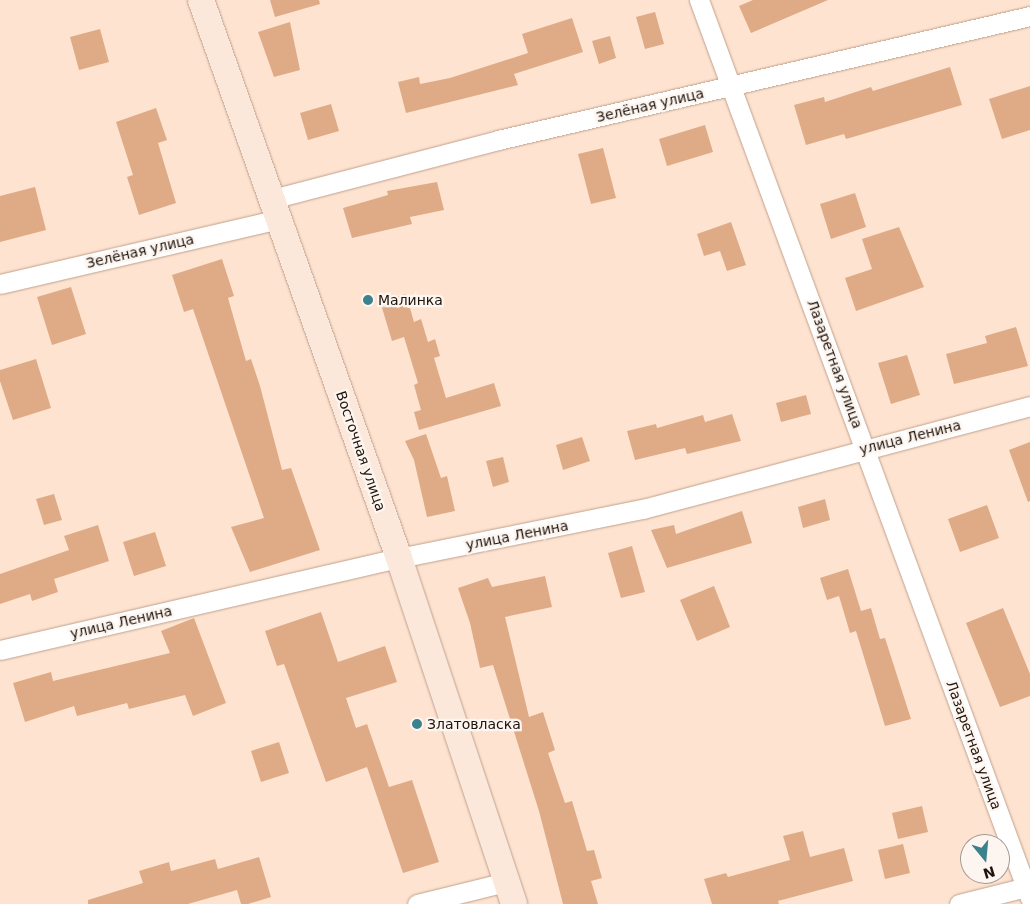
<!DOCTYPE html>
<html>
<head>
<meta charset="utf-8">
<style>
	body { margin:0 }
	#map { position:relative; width:1030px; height:904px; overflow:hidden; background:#fee3d1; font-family:"DejaVu Sans",sans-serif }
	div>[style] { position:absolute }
	.building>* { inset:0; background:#deab86 }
	.roads { filter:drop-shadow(0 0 1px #c0a18a) drop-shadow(0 0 1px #c0a18a) }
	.street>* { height:19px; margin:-9.5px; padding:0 9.5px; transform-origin:9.5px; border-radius:9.5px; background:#fff }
	.secondary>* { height:26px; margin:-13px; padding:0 13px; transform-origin:13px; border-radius:13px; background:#fbe8da }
	.dots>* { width:14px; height:14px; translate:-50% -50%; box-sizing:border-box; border:2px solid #fcf5f0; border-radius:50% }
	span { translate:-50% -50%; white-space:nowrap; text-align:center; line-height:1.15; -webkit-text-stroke:4.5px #fcf5f0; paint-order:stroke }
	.street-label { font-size:14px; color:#1f130b }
	.poi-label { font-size:14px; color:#1f130b }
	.left { translate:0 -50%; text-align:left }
	.north { position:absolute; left:960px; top:834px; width:50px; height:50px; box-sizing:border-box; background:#fcf5f0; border:1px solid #a49b94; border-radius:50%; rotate:163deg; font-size:14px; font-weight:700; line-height:20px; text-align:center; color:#1f130b }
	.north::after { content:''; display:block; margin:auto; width:18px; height:22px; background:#3b828c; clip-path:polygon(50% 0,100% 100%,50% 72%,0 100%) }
</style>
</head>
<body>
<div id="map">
	<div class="building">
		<div style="clip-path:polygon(270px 0,319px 0,320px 4px,275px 17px)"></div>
		<div style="clip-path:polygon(753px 0,828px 0,751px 33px,739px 6px)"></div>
		<div style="clip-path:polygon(655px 12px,664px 44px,645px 49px,636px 17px)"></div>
		<div style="clip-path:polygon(572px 18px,583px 52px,514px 74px,518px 85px,406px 113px,398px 82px,419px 77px,420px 84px,450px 78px,528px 53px,522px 34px)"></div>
		<div style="clip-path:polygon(290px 22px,300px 70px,274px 77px,258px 32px)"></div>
		<div style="clip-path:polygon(100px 29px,109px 62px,79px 70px,70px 37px)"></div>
		<div style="clip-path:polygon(610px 36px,616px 58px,599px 64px,592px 41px)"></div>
		<div style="clip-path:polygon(950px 67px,962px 105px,846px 139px,844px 134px,806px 145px,794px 105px,824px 97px,825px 102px,871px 87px,873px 91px)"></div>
		<div style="clip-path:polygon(1030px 86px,1030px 130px,1002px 139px,989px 99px)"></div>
		<div style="clip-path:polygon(331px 104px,339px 131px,308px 140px,300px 113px)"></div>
		<div style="clip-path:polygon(156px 108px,167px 140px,158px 143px,176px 203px,139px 215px,127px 177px,133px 175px,116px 122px)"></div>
		<div style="clip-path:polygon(705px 125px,713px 152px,667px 166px,659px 139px)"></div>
		<div style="clip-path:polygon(603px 148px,616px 198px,591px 204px,578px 154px)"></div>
		<div style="clip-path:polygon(437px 182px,444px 210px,410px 217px,412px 224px,352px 238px,343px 208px,388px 195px,387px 191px)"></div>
		<div style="clip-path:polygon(35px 187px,46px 230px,0 242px,0 196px)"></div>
		<div style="clip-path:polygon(855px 193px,866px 227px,831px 239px,820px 204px)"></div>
		<div style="clip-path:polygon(731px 222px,746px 265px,727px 271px,720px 251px,704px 256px,697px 234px)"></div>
		<div style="clip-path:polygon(899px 227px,924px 287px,856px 311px,845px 278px,872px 269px,862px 239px)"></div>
		<div style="clip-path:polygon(222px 259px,234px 296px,228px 298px,246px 361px,251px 359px,260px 386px,282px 470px,291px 468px,320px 550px,250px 572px,231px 527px,264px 518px,193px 309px,184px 312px,172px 275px)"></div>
		<div style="clip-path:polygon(71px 287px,86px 334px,52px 345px,37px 297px)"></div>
		<div style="clip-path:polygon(406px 294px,414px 322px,421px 319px,428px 342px,435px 339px,440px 356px,434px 358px,446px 398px,494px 383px,501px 406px,419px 430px,414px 412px,421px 410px,414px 385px,418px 383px,404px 337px,392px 341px,380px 301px)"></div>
		<div style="clip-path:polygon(1016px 327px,1028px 366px,954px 384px,946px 354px,987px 343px,985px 336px)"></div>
		<div style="clip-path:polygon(907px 355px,920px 395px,891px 404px,878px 363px)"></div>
		<div style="clip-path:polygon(36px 359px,51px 408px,13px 420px,0 381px,0 370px)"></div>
		<div style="clip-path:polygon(806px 395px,811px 414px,781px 422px,776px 403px)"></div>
		<div style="clip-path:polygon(732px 414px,741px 441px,687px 454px,685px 448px,635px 460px,627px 431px,656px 424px,657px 428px,703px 415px,705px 422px)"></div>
		<div style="clip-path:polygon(426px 434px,441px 478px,447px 476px,455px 511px,427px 517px,414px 460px,405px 441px)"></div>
		<div style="clip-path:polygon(582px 437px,590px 461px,563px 470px,556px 445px)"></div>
		<div style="clip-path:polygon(1030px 442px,1030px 501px,1028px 502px,1009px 450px)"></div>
		<div style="clip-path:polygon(503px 457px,509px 482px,493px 487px,486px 461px)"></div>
		<div style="clip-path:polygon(54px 494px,62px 520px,44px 525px,36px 499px)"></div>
		<div style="clip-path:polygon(825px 499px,830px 520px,803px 528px,798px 507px)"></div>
		<div style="clip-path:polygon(987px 505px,999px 538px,960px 552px,948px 519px)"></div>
		<div style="clip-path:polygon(742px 511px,752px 543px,667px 568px,651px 530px,674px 525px,676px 534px)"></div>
		<div style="clip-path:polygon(98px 525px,109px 561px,54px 579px,58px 592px,32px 601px,30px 594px,0 604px,0 574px,69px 550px,64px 536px)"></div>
		<div style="clip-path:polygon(155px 532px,166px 566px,134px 576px,123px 542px)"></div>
		<div style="clip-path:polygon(632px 546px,645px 592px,621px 598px,608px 553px)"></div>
		<div style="clip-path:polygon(848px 569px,861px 611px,871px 608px,880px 639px,885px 638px,911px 719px,885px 726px,856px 631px,850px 633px,839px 596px,827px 600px,820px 578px)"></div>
		<div style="clip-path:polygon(545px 576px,552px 607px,505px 617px,529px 717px,543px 712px,555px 750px,548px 753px,565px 803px,572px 801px,587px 851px,594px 850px,602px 878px,591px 881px,598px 904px,563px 904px,539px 811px,493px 665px,480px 668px,470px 623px,458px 588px,488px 578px,492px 587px)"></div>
		<div style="clip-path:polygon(714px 586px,730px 627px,697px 641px,680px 600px)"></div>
		<div style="clip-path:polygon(1003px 608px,1030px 674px,1030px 696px,1000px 707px,966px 623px)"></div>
		<div style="clip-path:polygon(321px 612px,338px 662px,385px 646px,397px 682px,346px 698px,356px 728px,367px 724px,389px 787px,412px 780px,439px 862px,403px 873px,367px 767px,326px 782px,284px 664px,277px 666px,265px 631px)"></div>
		<div style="clip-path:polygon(194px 618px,226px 703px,193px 716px,185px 695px,129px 709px,127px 703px,77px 716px,74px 706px,25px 722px,13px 683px,51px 672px,53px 681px,170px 653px,161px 631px)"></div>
		<div style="clip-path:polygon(279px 742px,289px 773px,261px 782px,251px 751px)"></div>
		<div style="clip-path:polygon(922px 806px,928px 832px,898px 839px,892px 813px)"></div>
		<div style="clip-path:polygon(803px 831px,810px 857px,844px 848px,853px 881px,778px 901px,779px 904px,712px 904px,704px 879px,726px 873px,728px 877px,790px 860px,783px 836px)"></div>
		<div style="clip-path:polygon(903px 844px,910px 873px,885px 879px,878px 850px)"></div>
		<div style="clip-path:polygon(259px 857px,271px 897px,248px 904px,241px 904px,237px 890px,188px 904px,88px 904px,88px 900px,143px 883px,139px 871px,169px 862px,171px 871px,215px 859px,218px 869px)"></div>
	</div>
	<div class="roads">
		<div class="street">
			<div style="left:699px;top:0;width:957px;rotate:69.77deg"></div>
			<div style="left:272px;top:199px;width:234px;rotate:-14.6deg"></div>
			<div style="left:498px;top:140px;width:546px;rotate:-13.12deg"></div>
			<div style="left:0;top:284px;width:287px;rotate:-13.1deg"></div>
			<div style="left:0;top:650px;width:409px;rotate:-13deg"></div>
			<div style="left:399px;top:558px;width:249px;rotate:-11.4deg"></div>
			<div style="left:643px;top:509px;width:400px;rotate:-14.9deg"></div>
			<div style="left:417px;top:904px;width:92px;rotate:-13.9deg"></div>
			<div style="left:959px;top:904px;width:73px;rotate:-14.2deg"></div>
		</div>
		<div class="secondary">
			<div style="left:201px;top:0;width:592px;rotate:70.46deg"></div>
			<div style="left:399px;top:558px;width:365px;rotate:71.6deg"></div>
		</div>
	</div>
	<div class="dots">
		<div style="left:368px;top:300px;background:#3b828c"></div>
		<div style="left:417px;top:724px;background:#3b828c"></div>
	</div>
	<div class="street-label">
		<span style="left:650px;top:105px;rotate:-13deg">Зелёная улица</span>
		<span style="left:140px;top:251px;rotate:-13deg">Зелёная улица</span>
		<span style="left:835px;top:364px;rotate:70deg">Лазаретная улица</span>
		<span style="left:910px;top:437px;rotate:-14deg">улица Ленина</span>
		<span style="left:361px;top:451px;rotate:71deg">Восточная улица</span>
		<span style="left:517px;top:535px;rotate:-11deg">улица Ленина</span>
		<span style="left:121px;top:622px;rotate:-13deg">улица Ленина</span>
		<span style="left:974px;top:745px;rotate:70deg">Лазаретная улица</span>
	</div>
	<div class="poi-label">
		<span class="left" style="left:378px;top:300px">Малинка</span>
		<span class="left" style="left:427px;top:724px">Златовласка</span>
	</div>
	<div class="north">N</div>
</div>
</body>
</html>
